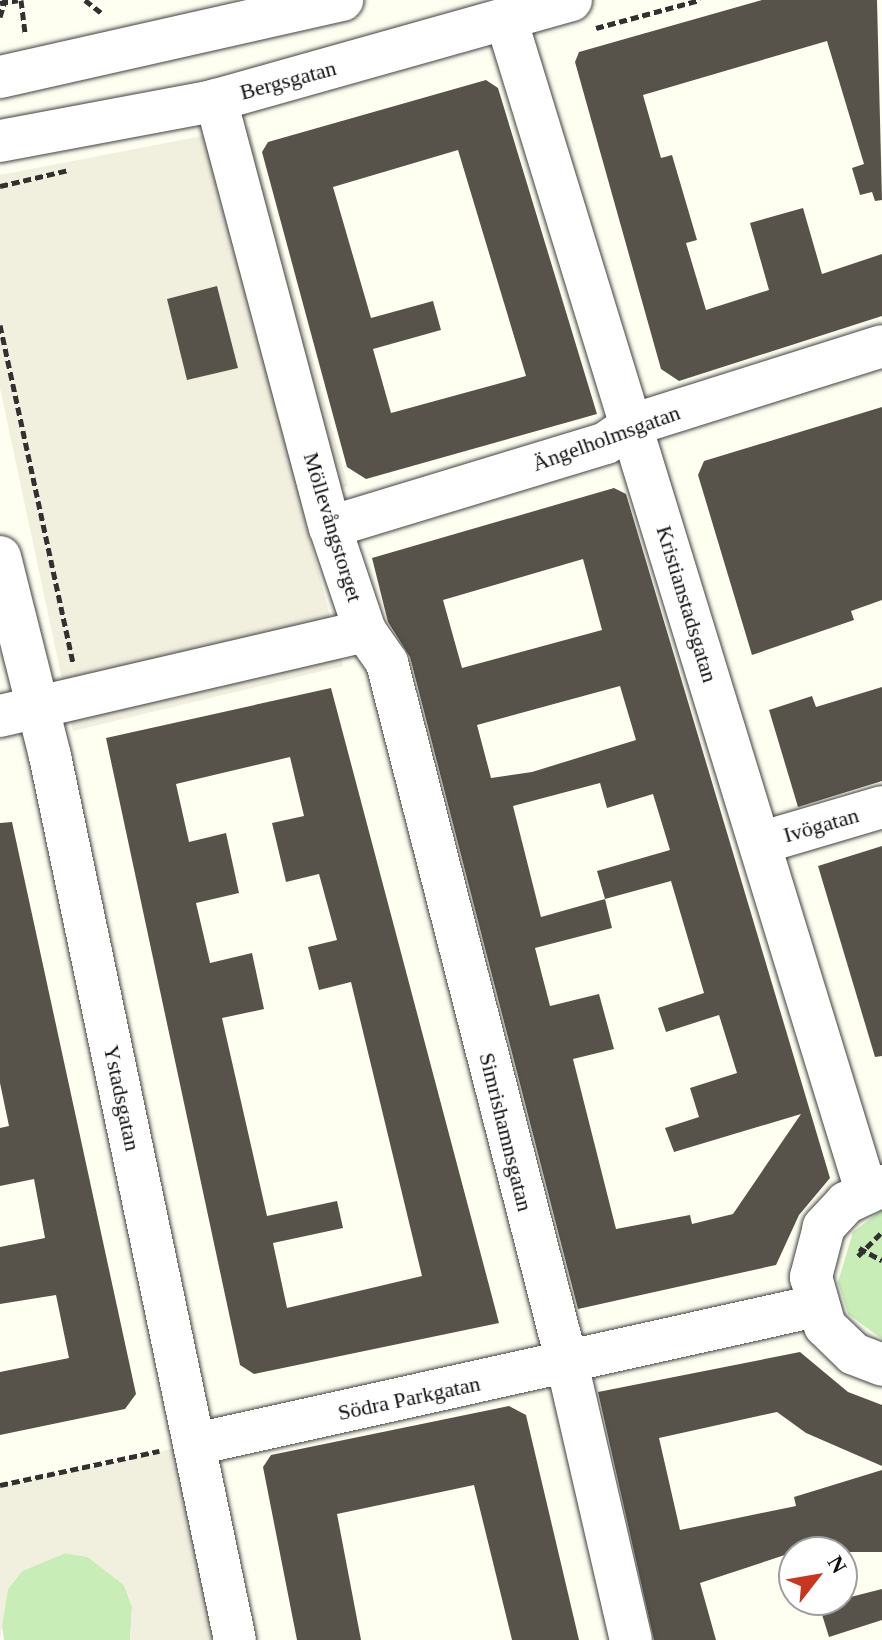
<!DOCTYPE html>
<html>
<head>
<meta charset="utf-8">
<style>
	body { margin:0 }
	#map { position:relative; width:882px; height:1640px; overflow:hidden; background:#fffff1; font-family:"Times New Roman",serif }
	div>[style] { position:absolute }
	.green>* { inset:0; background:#c9edb7 }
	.plaza>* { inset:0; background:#f1efde }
	.building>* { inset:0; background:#58534a }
	.path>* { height:5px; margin-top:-2.5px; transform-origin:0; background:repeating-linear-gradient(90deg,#313131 0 8px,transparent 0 12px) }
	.roads { filter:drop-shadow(0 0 2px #424242) drop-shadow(0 0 2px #424242) }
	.minor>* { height:42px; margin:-21px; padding:0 21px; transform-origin:21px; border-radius:21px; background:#fff }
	span { translate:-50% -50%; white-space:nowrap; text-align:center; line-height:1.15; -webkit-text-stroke:8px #fff; paint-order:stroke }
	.street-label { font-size:22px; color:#0f0f0f }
	.north { position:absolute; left:778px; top:1536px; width:80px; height:80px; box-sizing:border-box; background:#fff; border:2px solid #9f9f9f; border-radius:50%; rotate:59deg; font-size:22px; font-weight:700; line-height:32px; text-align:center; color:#0f0f0f }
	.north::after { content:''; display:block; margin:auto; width:28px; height:36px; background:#c9361d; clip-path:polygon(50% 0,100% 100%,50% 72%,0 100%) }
</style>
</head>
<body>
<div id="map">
	<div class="green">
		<div style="clip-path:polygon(882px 1210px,882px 1339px,848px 1314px,838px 1282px,853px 1232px)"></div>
		<div style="clip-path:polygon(65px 1553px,88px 1557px,124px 1585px,132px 1607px,130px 1640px,4px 1640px,0 1611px,8px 1589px,22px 1571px)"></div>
	</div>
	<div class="plaza">
		<div style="clip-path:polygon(evenodd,249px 127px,348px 486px,300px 501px,343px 666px,73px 731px,0 388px,0 175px,249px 127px,217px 286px,238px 367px,188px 380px,167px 299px,217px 286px)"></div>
		<div style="clip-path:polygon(196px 1444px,235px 1640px,130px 1640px,132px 1607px,124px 1585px,88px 1557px,65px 1553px,22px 1571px,8px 1589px,0 1640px,0 1485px)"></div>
	</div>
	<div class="building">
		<div style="clip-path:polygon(762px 0,877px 0,882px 200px,875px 201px,872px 192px,860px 195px,852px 168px,864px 164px,827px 41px,643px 95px,661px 158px,672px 155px,697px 240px,686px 243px,706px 310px,769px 290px,750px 223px,803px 208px,822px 274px,882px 254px,882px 316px,679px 381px,661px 369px,575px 62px,579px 52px)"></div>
		<div style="clip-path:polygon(evenodd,486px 80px,498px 88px,597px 414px,366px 479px,347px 467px,262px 152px,268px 142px,486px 80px,458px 150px,526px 376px,391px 413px,373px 349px,441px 330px,433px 301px,371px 318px,333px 187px,458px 150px)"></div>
		<div style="clip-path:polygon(217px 286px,238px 368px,187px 380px,167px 299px)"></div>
		<div style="clip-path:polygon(882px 407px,882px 600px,851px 611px,854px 620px,752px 655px,698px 475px,704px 461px)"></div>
		<div style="clip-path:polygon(evenodd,614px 488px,626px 494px,830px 1178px,799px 1215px,776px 1265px,578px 1309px,410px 657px,388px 622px,372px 558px,614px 488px,583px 559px,602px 630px,462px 668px,443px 600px,583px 559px,614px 488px,620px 686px,636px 740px,532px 772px,491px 778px,477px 725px,620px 686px,614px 488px,600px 783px,607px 808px,653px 794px,670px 850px,597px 871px,605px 899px,541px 917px,513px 806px,600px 783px,614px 488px,671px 881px,704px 993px,658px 1008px,666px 1032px,719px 1015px,737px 1073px,690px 1088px,699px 1117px,665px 1128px,674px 1152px,801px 1114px,733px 1214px,692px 1224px,690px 1215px,616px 1229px,573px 1059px,614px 1049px,599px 994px,550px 1006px,535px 948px,612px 928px,605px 899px,671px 881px)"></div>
		<div style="clip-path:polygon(882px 687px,882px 781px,798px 807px,769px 710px,812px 696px,816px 707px)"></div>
		<div style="clip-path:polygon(evenodd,331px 688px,499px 1323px,254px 1374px,240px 1365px,106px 738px,331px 688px,290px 757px,304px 816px,272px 823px,286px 882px,319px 874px,337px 940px,308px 947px,319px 990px,351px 982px,422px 1276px,287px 1308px,273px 1243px,343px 1228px,337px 1201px,267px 1216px,222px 1018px,264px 1009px,252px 953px,210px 963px,196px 903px,239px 893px,226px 833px,189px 842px,176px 784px,290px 757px)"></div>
		<div style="clip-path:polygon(12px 822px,136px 1394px,125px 1409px,0 1435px,0 1372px,69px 1358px,56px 1295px,0 1304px,0 1247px,45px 1238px,34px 1179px,0 1186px,0 1128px,9px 1126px,0 1083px,0 823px)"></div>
		<div style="clip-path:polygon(882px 846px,882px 1056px,875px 1057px,818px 866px)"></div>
		<div style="clip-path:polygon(800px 1352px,848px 1392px,882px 1405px,882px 1466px,806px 1433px,777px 1412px,659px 1438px,680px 1530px,796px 1506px,794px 1497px,882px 1470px,882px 1552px,794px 1552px,700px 1583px,716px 1640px,654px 1640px,598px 1392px)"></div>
		<div style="clip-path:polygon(509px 1406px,526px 1415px,579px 1640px,512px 1640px,474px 1485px,337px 1514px,361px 1640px,297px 1640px,263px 1467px,271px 1455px)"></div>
		<div style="clip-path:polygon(882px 1589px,882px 1620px,829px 1637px,819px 1605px)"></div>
	</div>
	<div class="path">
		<div style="left:21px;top:0;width:33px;rotate:83deg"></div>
		<div style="left:85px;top:0;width:23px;rotate:38deg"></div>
		<div style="left:0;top:3px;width:18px;rotate:-9deg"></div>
		<div style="left:0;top:17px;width:18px;rotate:-74deg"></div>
		<div style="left:596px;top:28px;width:108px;rotate:-15.1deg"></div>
		<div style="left:0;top:186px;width:71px;rotate:-13.1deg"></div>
		<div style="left:0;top:325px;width:347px;rotate:77.8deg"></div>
		<div style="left:859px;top:1248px;width:26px;rotate:28deg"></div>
		<div style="left:858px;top:1256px;width:34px;rotate:-45deg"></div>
		<div style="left:0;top:1485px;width:163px;rotate:-12.1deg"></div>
	</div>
	<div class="roads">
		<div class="minor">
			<div style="left:506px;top:19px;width:1226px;rotate:72.92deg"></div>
			<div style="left:0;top:77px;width:351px;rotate:-12.7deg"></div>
			<div style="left:216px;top:100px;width:442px;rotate:75.1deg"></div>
			<div style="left:330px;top:527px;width:110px;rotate:71.4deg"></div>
			<div style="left:365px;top:631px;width:39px;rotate:55deg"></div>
			<div style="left:387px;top:663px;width:723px;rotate:75.58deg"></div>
			<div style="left:567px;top:1363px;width:284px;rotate:77deg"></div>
			<div style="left:0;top:141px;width:213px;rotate:-10.6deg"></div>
			<div style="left:209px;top:102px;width:376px;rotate:-15.7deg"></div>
			<div style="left:330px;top:527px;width:288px;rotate:-16.9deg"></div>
			<div style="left:606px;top:443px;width:32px;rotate:-35deg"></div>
			<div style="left:632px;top:425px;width:262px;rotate:-17.5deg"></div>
			<div style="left:0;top:557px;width:205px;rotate:75.9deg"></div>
			<div style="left:50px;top:756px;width:903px;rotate:78.18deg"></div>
			<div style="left:0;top:716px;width:375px;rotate:-13.1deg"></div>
			<div style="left:760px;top:843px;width:127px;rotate:-16.4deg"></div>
			<div style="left:882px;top:1186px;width:40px;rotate:155deg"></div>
			<div style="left:846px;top:1203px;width:33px;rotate:133deg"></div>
			<div style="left:824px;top:1227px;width:52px;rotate:104.6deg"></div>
			<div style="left:811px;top:1277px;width:51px;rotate:74.1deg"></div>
			<div style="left:825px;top:1326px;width:40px;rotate:44deg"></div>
			<div style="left:854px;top:1354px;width:30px;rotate:21deg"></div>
			<div style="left:196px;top:1444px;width:635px;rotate:-12.55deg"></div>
		</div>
	</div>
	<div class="street-label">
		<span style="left:288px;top:80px;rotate:-15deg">Bergsgatan</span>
		<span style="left:606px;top:438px;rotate:-20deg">Ängelholmsgatan</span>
		<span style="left:333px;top:527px;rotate:73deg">Möllevångstorget</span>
		<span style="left:687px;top:604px;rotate:73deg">Kristianstadsgatan</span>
		<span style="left:821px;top:825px;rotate:-16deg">Ivögatan</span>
		<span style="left:122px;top:1098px;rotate:78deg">Ystadsgatan</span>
		<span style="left:506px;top:1132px;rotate:76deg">Simrishamnsgatan</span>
		<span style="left:409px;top:1398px;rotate:-12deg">Södra Parkgatan</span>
	</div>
	<div class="north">N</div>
</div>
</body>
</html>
